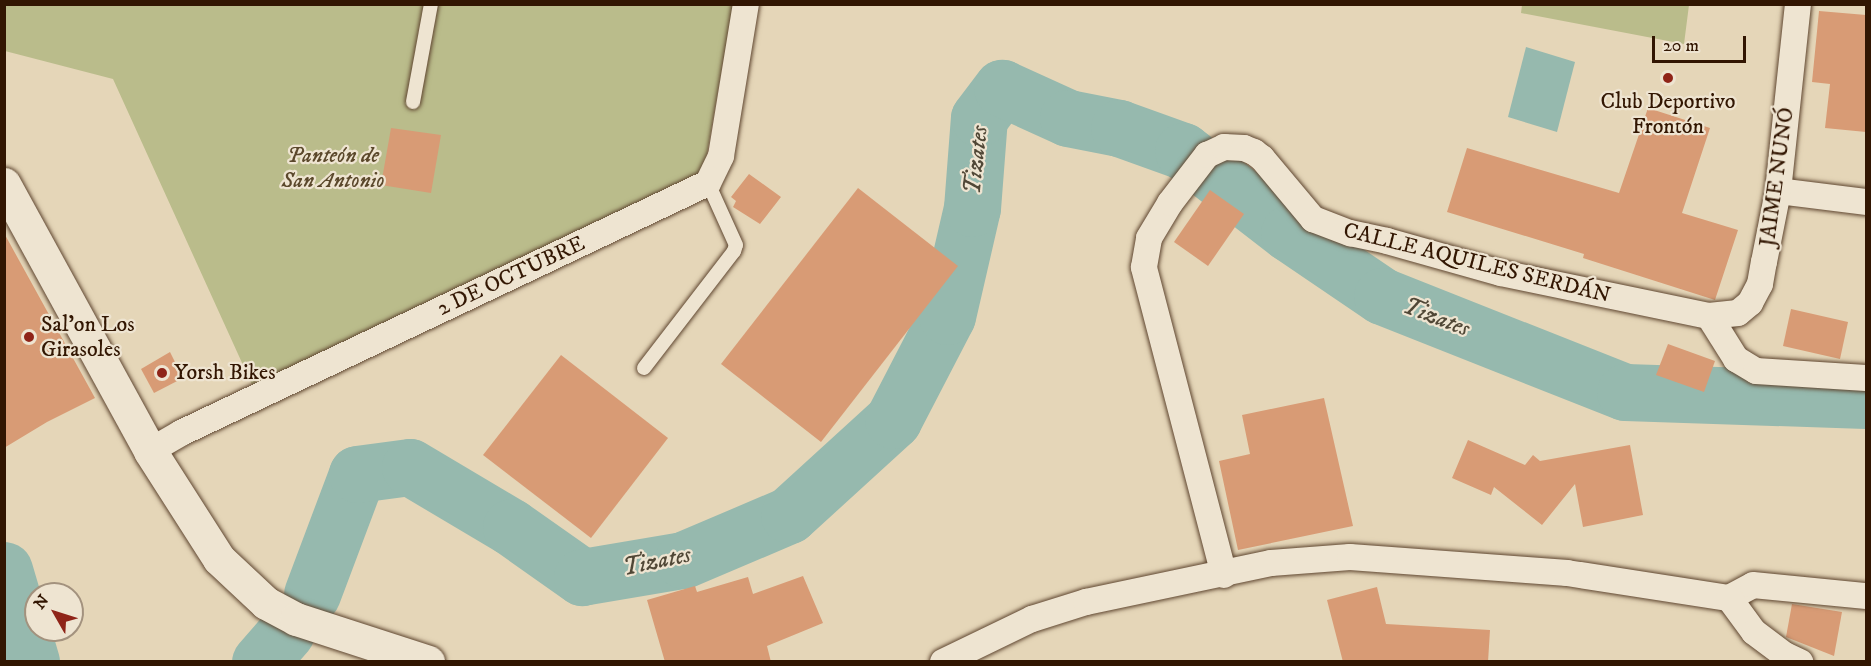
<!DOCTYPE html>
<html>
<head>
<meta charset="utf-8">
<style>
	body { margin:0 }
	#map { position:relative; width:1871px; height:666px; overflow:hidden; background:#e5d6b8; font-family:"IM FELL DW Pica",serif }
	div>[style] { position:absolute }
	.green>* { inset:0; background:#babc8b }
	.water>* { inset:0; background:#96b9ae }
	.river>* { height:57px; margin:-28.5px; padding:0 28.5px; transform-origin:28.5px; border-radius:28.5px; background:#96b9ae }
	.building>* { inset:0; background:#d89b75 }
	.roads { filter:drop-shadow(0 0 2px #5f4630) drop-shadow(0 0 2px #5f4630) }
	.service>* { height:14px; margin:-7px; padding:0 7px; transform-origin:7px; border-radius:7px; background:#eee4d1 }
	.minor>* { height:26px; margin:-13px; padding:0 13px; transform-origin:13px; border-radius:13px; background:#eee4d1 }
	.secondary>* { height:33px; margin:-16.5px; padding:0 16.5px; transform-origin:16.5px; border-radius:16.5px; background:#eee4d1 }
	.dots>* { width:16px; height:16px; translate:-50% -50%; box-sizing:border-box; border:3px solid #eee4d1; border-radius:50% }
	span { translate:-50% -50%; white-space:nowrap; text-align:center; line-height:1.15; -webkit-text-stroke:4.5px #eee4d1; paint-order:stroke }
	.poi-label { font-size:22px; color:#321602 }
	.left { translate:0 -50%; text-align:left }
	.park-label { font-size:22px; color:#5b482b; font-style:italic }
	.street-label { font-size:22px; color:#321602 }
	.water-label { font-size:24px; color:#504736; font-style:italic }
	.frame { position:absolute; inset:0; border:6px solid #321602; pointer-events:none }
	.north { position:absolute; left:24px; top:582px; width:60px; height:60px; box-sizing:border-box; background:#eee4d1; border:2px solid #a3927e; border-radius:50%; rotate:309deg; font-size:16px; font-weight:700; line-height:24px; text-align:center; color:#321602 }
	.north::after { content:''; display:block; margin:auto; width:21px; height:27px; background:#8f2418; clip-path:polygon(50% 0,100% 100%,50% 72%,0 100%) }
	.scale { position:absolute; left:1652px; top:36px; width:94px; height:27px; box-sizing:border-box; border:3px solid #321602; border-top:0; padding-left:8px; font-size:18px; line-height:21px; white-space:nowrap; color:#321602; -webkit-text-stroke:4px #eee4d1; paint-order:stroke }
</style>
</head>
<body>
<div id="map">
	<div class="green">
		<div style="clip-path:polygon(4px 5px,733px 5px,704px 171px,253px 387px,113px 79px,5px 51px)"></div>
		<div style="clip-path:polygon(1522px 5px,1522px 4px,1689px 5px,1684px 44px,1521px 13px)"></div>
	</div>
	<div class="water">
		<div style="clip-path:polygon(1526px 47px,1575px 62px,1557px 132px,1508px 117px)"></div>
	</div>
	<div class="river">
		<div style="left:4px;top:570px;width:96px;rotate:73.6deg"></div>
		<div style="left:312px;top:594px;width:128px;rotate:-69.4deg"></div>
		<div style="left:357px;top:474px;width:53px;rotate:-7.5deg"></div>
		<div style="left:410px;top:467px;width:117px;rotate:30.7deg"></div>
		<div style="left:511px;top:527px;width:87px;rotate:35.2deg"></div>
		<div style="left:582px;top:577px;width:102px;rotate:-9.6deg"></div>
		<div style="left:683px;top:560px;width:115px;rotate:-23deg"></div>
		<div style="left:789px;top:515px;width:141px;rotate:-42.4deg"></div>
		<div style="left:893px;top:420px;width:117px;rotate:-62.6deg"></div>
		<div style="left:947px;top:316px;width:111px;rotate:-77deg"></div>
		<div style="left:972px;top:208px;width:90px;rotate:-85.6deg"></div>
		<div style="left:979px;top:118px;width:38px;rotate:-53deg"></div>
		<div style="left:1002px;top:88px;width:72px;rotate:24.4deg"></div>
		<div style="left:1068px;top:118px;width:52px;rotate:11.1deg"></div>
		<div style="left:1119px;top:128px;width:68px;rotate:19.8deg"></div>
		<div style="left:1183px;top:151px;width:134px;rotate:37.7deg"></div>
		<div style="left:1289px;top:233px;width:112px;rotate:34.1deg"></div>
		<div style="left:1382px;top:296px;width:261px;rotate:21.6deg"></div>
		<div style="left:1625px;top:392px;width:241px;rotate:1.9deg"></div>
		<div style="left:260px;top:662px;width:40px;rotate:-49deg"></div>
	</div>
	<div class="building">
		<div style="clip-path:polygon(1819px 11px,1866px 15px,1866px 132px,1825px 128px,1830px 84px,1812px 82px)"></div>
		<div style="clip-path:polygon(1648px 108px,1710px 128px,1682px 213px,1738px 230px,1715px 300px,1583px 258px,1584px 254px,1447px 212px,1467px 148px,1619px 193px)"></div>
		<div style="clip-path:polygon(391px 128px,441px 135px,431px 193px,381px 185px)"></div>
		<div style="clip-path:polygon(749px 174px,781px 197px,760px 224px,733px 207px,736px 201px,731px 197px)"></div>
		<div style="clip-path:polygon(858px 188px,958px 266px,821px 442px,721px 364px)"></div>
		<div style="clip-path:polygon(1210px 190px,1244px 214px,1208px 266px,1174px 242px)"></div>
		<div style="clip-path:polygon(4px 233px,95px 398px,47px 422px,4px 448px)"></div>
		<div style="clip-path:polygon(1791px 309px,1848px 322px,1840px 359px,1783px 346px)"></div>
		<div style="clip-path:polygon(1668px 344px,1715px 361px,1704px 392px,1656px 375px)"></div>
		<div style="clip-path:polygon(170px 352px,183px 378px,154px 393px,141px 369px)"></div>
		<div style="clip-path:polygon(561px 355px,668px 438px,591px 538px,483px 455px)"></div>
		<div style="clip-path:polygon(1324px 398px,1353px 526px,1238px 550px,1219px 461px,1250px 454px,1242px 415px)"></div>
		<div style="clip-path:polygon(1468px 440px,1525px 465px,1533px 455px,1540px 461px,1630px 445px,1643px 515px,1583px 527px,1575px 484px,1542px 525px,1494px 487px,1491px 495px,1452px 478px)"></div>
		<div style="clip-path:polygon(803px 576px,823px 623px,767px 646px,771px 662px,665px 662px,647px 600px,695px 586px,697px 592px,748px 577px,753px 594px)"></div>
		<div style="clip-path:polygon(1377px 587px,1386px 624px,1490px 630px,1488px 662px,1343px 662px,1327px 600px)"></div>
		<div style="clip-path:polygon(1792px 604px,1842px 612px,1834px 656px,1786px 637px)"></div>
	</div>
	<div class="roads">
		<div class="service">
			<div style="left:413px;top:102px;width:100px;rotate:-79.6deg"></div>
			<div style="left:644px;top:368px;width:148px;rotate:-52.4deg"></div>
			<div style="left:734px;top:251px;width:6px;rotate:-72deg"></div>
			<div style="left:736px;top:245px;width:68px;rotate:-114.3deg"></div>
		</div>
		<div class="minor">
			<div style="left:1778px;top:191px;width:89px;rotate:7.1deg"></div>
			<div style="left:1709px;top:316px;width:51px;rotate:57.9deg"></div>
			<div style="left:1736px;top:359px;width:23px;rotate:31deg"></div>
			<div style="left:1756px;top:371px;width:110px;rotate:3.6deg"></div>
			<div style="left:150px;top:451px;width:36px;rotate:-30deg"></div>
			<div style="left:181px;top:433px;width:583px;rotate:-25.38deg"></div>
			<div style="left:708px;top:183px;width:30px;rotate:-64deg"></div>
			<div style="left:721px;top:156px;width:154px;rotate:-80.7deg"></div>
			<div style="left:1224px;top:575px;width:318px;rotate:-104.6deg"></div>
			<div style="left:1144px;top:267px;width:29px;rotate:-80deg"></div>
			<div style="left:1149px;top:238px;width:41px;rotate:-59deg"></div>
			<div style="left:1170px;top:203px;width:61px;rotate:-52.4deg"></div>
			<div style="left:1207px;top:155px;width:19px;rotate:-25deg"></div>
			<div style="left:1224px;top:147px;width:20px;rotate:3deg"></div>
			<div style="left:1244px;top:148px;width:11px;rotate:22deg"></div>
			<div style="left:1254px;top:152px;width:10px;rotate:37deg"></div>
			<div style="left:1262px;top:158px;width:80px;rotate:50.1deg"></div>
			<div style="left:1313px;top:219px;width:40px;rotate:21deg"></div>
			<div style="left:1350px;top:233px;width:38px;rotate:12deg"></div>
			<div style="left:1387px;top:241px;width:118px;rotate:15.7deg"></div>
			<div style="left:1501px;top:273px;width:212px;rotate:11.7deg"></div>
			<div style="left:1709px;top:316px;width:29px;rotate:-6deg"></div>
			<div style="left:1738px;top:313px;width:16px;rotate:-40deg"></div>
			<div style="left:1750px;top:303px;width:21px;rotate:-62deg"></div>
			<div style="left:1760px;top:284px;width:22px;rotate:-80deg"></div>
			<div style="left:1764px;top:262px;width:72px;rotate:-78.8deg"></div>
			<div style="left:1778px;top:191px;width:188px;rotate:-83.9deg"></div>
			<div style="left:1729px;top:598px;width:27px;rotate:-28deg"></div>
			<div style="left:1753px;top:585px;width:114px;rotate:5.6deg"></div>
			<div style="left:943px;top:662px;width:99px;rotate:-25.8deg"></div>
			<div style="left:1032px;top:619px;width:57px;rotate:-17.5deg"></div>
			<div style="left:1086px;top:602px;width:189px;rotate:-11.9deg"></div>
			<div style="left:1271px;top:563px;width:79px;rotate:-4.3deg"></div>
			<div style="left:1350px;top:557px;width:218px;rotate:4.2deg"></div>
			<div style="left:1567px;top:573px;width:164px;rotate:8.8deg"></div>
			<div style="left:1729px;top:598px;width:42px;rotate:53.7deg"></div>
			<div style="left:1754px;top:632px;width:39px;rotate:37deg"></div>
			<div style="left:1785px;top:655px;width:17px;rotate:25deg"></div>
		</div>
		<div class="secondary">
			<div style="left:4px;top:184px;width:304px;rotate:61.3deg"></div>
			<div style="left:150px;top:451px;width:128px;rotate:57.4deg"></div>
			<div style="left:219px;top:559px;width:64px;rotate:43.1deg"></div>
			<div style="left:266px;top:603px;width:34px;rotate:28deg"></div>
			<div style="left:296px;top:619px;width:139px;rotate:18deg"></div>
		</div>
	</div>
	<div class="dots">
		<div style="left:1668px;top:78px;background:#8f2418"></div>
		<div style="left:29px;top:337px;background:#8f2418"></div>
		<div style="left:162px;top:373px;background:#8f2418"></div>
	</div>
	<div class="poi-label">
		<span style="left:1668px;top:114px">Club Deportivo<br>Frontón</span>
		<span class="left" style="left:41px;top:337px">Sal'on Los<br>Girasoles</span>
		<span class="left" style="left:174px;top:373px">Yorsh Bikes</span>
	</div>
	<div class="park-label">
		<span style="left:333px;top:168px">Panteón de<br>San Antonio</span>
	</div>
	<div class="street-label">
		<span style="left:1777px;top:177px;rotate:-82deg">JAIME NUNÓ</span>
		<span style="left:1477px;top:263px;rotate:14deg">CALLE AQUILES SERDÁN</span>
		<span style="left:511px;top:276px;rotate:-25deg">2 DE OCTUBRE</span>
	</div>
	<div class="water-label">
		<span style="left:977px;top:160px;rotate:-84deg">Tizates</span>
		<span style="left:1436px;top:318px;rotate:21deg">Tizates</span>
		<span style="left:657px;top:562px;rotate:-12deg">Tizates</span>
	</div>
	<div class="frame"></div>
	<div class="north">N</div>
	<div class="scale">20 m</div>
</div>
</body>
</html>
